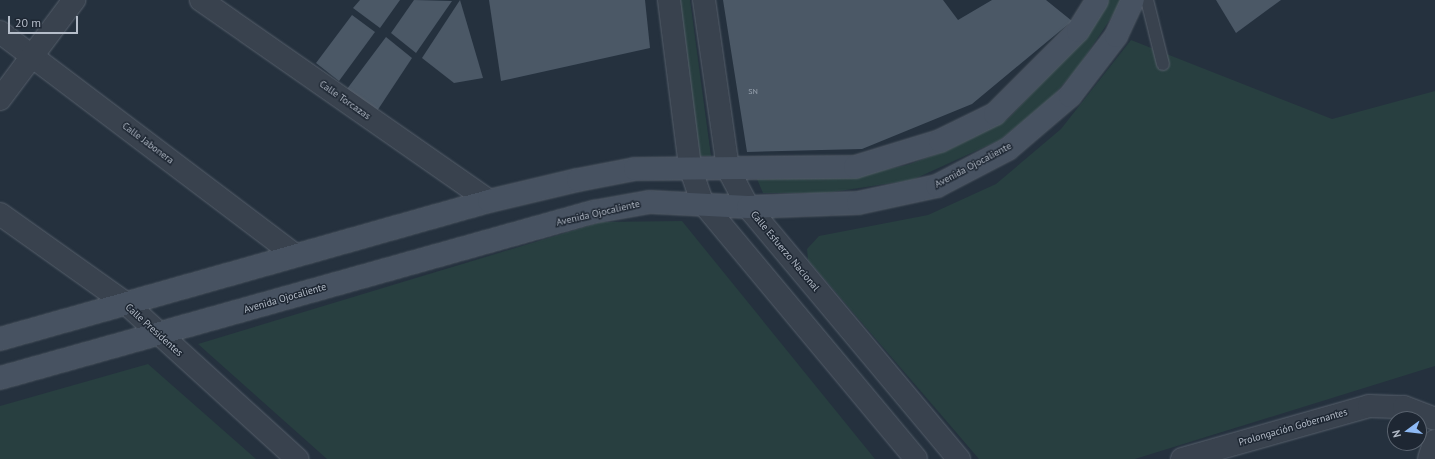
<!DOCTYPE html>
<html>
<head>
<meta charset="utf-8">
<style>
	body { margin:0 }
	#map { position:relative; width:1435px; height:459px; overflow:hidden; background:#25313e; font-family:"PT Sans",sans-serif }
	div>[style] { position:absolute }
	.green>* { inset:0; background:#283f40 }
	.building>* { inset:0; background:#4b5866 }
	.roads { filter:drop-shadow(0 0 1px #57606c) drop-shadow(0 0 1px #57606c) }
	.service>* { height:12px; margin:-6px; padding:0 6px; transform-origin:6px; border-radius:6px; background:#39424e }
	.minor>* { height:22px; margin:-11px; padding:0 11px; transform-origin:11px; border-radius:11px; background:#39424e }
	.tertiary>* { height:22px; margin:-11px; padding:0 11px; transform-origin:11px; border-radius:11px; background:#39424e }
	.secondary>* { height:22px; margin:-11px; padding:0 11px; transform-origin:11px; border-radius:11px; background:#475261 }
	span { translate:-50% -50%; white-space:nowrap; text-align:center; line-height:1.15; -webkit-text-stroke:3px #1e2733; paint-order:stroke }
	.number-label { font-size:8px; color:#9aa4b0 }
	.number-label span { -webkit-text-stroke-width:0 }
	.street-label { font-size:10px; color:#b5bdc9 }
	.north { position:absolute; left:1387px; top:411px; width:40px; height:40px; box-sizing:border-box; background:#1e2733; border:1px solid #5a636f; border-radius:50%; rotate:255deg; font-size:11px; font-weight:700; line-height:16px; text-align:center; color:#b5bdc9 }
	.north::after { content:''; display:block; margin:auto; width:14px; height:18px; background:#8ebaf5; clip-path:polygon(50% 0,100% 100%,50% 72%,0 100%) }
	.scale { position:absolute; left:8px; top:16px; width:70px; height:18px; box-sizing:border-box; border:2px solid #b5bdc9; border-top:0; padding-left:5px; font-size:12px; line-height:14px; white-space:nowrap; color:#b5bdc9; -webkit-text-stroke:3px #1e2733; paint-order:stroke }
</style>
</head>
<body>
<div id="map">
	<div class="green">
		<div style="clip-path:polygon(678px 0,690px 0,711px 156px,697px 156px)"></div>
		<div style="clip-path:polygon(1104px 0,1123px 0,1079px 66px,1053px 96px,1000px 140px,912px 180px,826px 193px,763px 193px,757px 179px,850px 177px,907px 165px,948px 150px,1008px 119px,1067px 56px)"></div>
		<div style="clip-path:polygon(1131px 40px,1332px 119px,1435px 91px,1435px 366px,1135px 459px,979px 459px,808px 260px,807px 249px,819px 236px,928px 215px,996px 184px,1061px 129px)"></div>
		<div style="clip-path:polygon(682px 221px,875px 459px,327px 459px,198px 344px,601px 222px)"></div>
		<div style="clip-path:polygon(148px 364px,256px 459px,0 459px,0 406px)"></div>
	</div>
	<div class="building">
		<div style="clip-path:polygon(360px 0,400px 0,380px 28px,353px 8px)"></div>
		<div style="clip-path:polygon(414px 0,452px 1px,416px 53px,391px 33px)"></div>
		<div style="clip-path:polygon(460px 0,483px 78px,454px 83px,422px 58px)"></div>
		<div style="clip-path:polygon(489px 0,645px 0,650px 48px,501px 81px)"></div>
		<div style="clip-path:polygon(723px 0,943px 0,958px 20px,992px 0,1046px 0,1072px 21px,972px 104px,862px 149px,747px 152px)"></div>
		<div style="clip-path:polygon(1216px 0,1281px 0,1236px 33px)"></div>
		<div style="clip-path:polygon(352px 15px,375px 32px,339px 81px,316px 63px)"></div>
		<div style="clip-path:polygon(386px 37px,412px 58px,377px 111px,347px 89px)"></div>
	</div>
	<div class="roads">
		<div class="service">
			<div style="left:1147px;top:0;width:66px;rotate:76deg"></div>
		</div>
		<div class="minor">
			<div style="left:201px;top:0;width:351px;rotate:34.9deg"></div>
			<div style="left:0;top:32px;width:370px;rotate:37.1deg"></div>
			<div style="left:0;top:99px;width:124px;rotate:-53.2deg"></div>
			<div style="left:702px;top:202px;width:334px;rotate:50.2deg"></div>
			<div style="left:748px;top:207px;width:329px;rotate:50.1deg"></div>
			<div style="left:0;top:214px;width:157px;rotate:35.4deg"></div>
			<div style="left:128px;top:305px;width:229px;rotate:42.3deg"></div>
			<div style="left:1182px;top:459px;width:194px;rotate:-15.8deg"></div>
			<div style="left:1369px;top:406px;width:35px;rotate:2deg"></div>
			<div style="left:1404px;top:407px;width:33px;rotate:21deg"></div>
			<div style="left:1429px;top:459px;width:19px;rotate:-72deg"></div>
		</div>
		<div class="tertiary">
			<div style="left:669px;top:0;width:168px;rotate:82.8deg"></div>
			<div style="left:690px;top:167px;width:37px;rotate:71deg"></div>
			<div style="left:704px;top:0;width:171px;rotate:81.9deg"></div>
			<div style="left:728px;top:169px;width:43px;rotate:62.2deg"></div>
		</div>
		<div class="secondary">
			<div style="left:0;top:339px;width:508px;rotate:-15.76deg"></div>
			<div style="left:489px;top:201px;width:91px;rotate:-13.3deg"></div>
			<div style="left:578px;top:180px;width:58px;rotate:-10.9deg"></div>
			<div style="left:635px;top:169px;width:220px;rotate:-0.5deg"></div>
			<div style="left:855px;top:167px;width:89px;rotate:-17deg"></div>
			<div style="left:940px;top:141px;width:61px;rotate:-26.1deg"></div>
			<div style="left:995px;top:114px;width:117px;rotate:-45deg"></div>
			<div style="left:1078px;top:31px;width:36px;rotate:-58deg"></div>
			<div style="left:0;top:378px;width:616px;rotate:-15.64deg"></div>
			<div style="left:593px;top:212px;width:58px;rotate:-10deg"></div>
			<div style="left:650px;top:202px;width:98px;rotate:2.9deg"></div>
			<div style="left:748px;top:207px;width:110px;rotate:-2.1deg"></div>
			<div style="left:858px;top:203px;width:81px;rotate:-12.1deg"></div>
			<div style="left:937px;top:186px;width:80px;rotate:-27.5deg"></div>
			<div style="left:1008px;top:149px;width:82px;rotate:-40.5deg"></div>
			<div style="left:1070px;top:96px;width:76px;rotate:-52.5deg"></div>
			<div style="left:1116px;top:36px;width:40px;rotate:-65deg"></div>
		</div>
	</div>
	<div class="number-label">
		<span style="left:753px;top:92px">SN</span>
	</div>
	<div class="street-label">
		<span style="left:345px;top:100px;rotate:35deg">Calle Torcazas</span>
		<span style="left:148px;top:143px;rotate:37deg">Calle Jabonera</span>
		<span style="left:973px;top:165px;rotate:-28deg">Avenida Ojocaliente</span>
		<span style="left:598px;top:213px;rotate:-13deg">Avenida Ojocaliente</span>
		<span style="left:785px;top:251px;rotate:50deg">Calle Esfuerzo Nacional</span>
		<span style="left:285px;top:298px;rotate:-16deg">Avenida Ojocaliente</span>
		<span style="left:154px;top:330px;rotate:42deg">Calle Presidentes</span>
		<span style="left:1293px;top:427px;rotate:-16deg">Prolongación Gobernantes</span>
	</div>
	<div class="north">N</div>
	<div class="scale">20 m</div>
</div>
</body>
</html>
